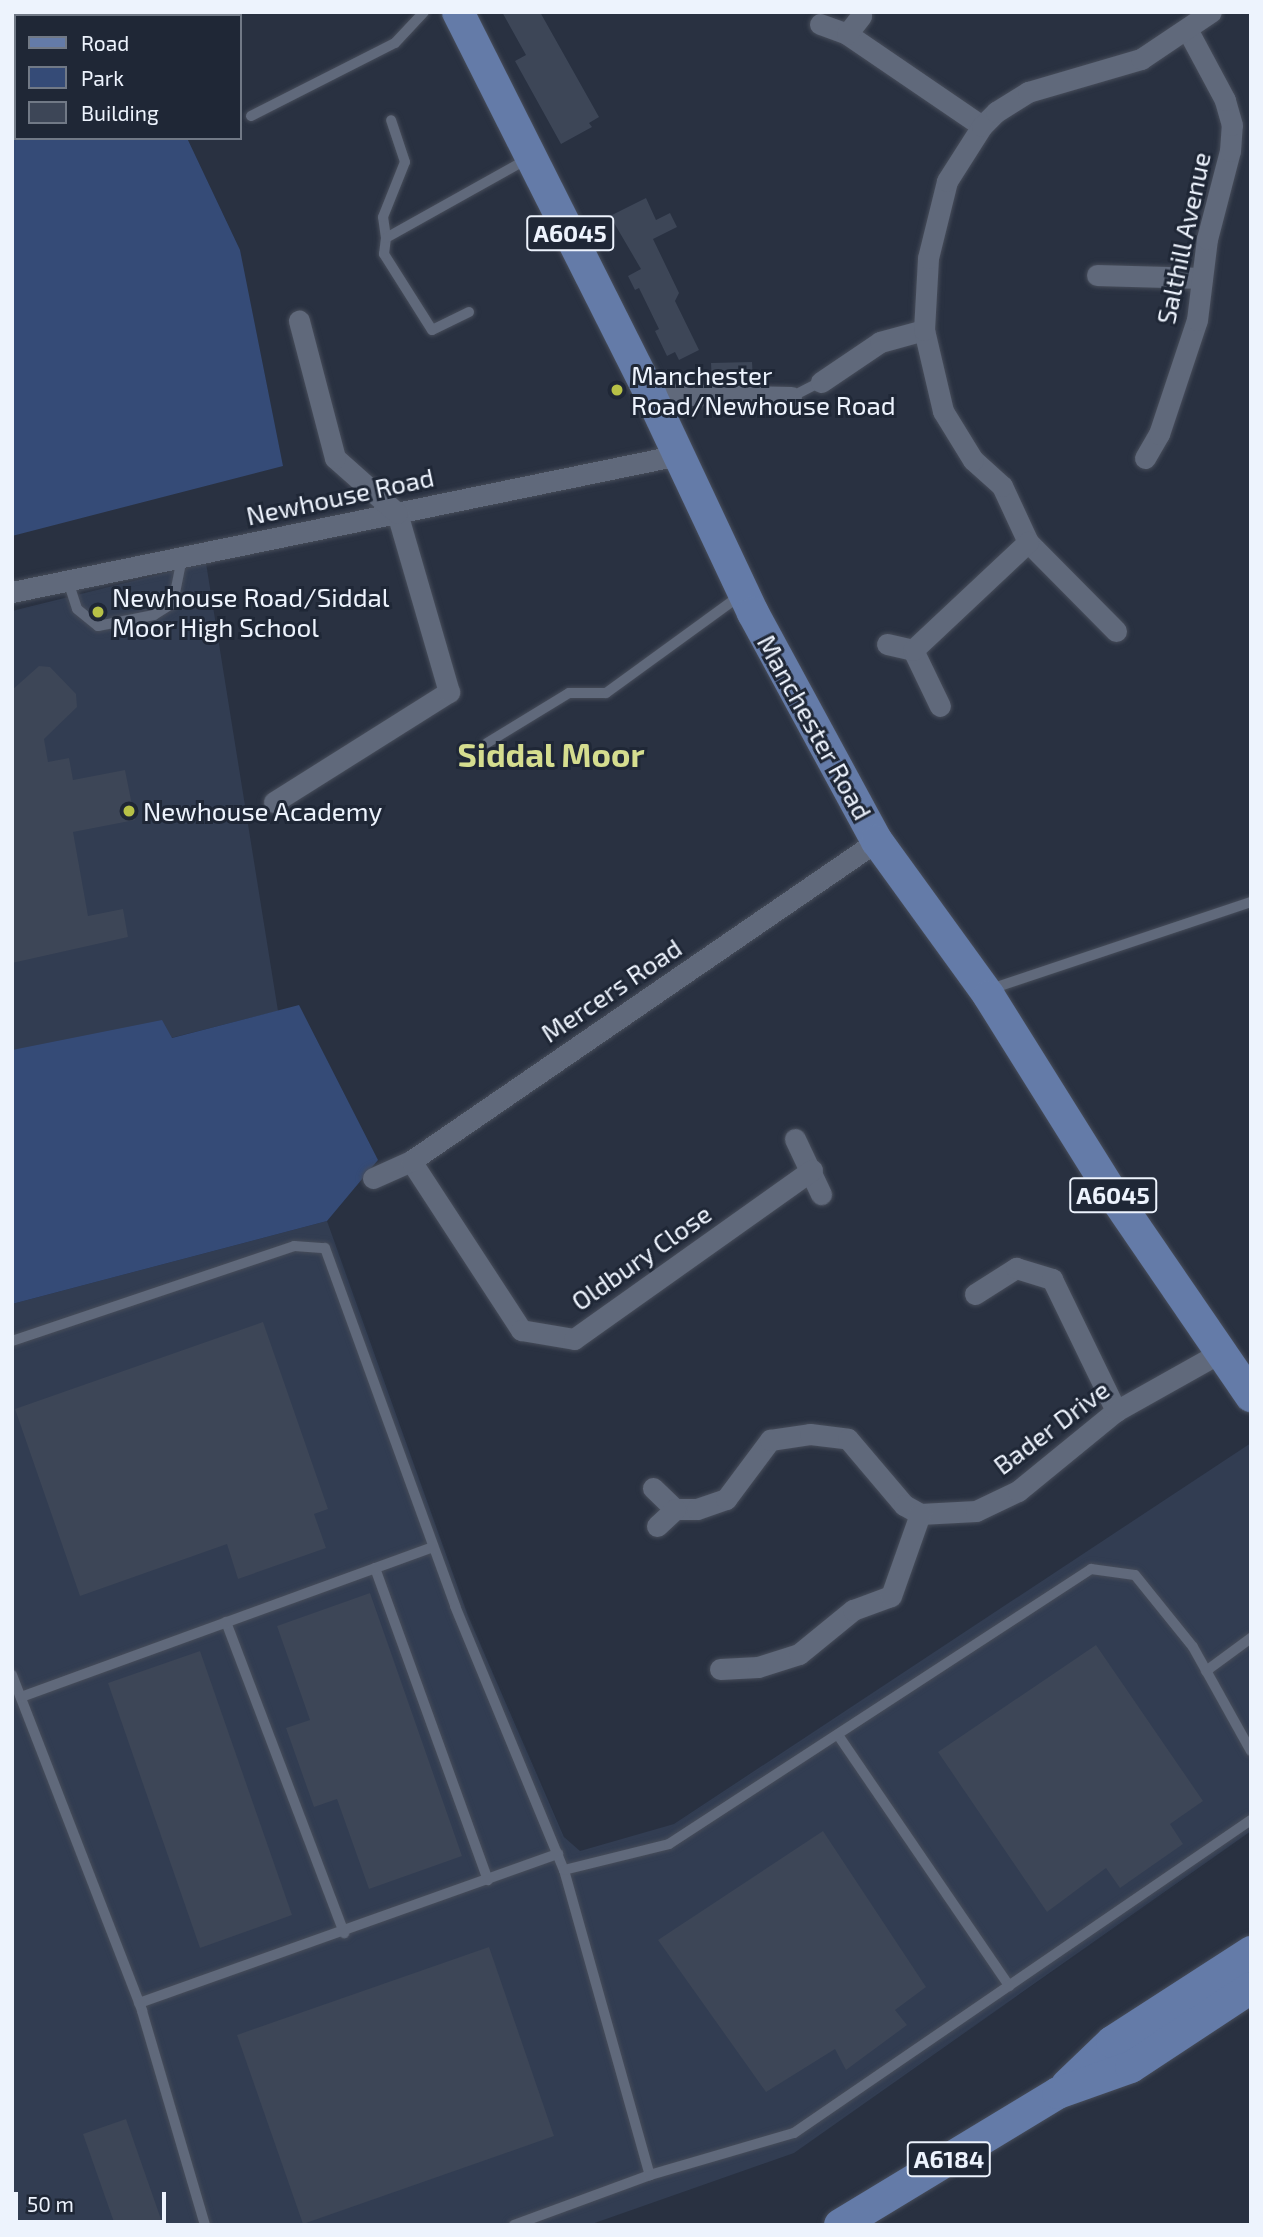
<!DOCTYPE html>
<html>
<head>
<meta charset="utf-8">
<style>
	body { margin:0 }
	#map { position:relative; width:1263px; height:2237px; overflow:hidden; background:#293141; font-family:"Exo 2",sans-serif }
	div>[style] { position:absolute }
	.built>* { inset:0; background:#323d52 }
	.green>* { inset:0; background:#354b77 }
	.building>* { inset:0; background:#3d4657 }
	.roads { filter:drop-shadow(0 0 2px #474d5a) drop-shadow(0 0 2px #474d5a) }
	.lane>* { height:10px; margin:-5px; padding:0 5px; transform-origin:5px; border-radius:5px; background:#60697b }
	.street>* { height:21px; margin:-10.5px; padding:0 10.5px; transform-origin:10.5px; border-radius:10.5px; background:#60697b }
	.primary>* { height:32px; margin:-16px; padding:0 16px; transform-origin:16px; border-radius:16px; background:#647ba8 }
	.dots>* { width:19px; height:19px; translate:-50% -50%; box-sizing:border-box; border:4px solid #1f2736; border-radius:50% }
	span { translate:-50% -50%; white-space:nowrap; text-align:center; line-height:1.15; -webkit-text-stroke:6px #1f2736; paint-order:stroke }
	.shield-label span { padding:2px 5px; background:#1f2736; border:2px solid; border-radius:5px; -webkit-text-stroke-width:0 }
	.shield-label { font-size:24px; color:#edf3fd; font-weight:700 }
	.street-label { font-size:26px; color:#edf3fd }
	.poi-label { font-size:26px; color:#edf3fd }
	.left { translate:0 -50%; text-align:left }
	.district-label { font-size:33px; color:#d5dd8f; font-weight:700 }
	.frame { position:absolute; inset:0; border:14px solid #edf3fd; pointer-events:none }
	.legend { position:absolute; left:14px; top:14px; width:228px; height:126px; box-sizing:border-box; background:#1f2736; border:2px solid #717986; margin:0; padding:9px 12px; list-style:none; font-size:21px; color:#edf3fd }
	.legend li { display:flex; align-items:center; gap:14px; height:35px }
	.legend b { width:35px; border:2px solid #717986 }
	.scale { position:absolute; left:14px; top:2192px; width:152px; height:32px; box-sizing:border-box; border:4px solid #edf3fd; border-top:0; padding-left:9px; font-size:21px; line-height:24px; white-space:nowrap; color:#edf3fd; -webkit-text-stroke:5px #1f2736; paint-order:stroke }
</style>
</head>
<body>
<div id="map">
	<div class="built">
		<div style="clip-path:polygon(206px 563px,278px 1011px,171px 1038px,12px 1050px,12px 611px)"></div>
		<div style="clip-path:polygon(327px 1221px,468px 1616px,564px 1837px,580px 1851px,674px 1824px,1251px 1443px,1251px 1831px,794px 2153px,589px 2225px,12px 2225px,12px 1304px)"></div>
	</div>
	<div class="green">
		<div style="clip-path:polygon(12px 12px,120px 12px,122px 16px,16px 16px,16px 138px,187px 138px,240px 250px,283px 466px,12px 536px)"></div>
		<div style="clip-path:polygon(299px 1005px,378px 1160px,327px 1221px,12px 1304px,12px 1050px,162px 1020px,172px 1038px)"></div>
	</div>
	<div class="building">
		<div style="clip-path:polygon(502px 12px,540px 12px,599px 117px,589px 123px,592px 127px,561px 144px,515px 61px,526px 55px)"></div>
		<div style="clip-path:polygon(646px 198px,656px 220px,670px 213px,677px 227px,653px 239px,679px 293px,675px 301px,699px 350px,679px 360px,675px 352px,667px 356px,655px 331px,659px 329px,639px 288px,635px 290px,628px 276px,641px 269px,610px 216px)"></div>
		<div style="clip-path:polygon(752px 362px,753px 380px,712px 382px,711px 363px)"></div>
		<div style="clip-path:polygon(39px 666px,50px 667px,76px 694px,77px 707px,44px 739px,48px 762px,69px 758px,73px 780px,125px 770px,135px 820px,73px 832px,88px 916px,123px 909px,128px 937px,12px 963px,12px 690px)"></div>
		<div style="clip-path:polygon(263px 1322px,328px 1509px,314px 1514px,326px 1548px,238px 1579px,227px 1544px,80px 1596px,15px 1409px)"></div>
		<div style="clip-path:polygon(370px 1593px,462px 1856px,369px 1889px,337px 1799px,314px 1807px,286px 1728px,310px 1720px,277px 1626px)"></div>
		<div style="clip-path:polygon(1096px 1645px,1203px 1801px,1170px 1824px,1183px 1844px,1120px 1888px,1106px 1868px,1047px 1912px,938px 1752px)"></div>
		<div style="clip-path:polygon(200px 1651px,292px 1915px,200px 1948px,108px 1683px)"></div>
		<div style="clip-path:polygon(823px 1831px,926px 1987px,895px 2010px,907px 2025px,846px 2070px,835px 2049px,766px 2092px,658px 1940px)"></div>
		<div style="clip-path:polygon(489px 1947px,554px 2136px,303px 2224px,237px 2035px)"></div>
		<div style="clip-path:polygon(126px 2119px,163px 2225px,115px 2225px,83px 2134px)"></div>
	</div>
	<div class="roads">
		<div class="lane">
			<div style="left:251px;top:116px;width:161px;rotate:-26.9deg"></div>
			<div style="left:395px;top:43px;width:42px;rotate:-46.9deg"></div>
			<div style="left:386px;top:238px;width:21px;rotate:-98deg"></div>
			<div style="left:383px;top:217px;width:59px;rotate:-68.2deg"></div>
			<div style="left:405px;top:162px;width:44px;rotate:-108.4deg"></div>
			<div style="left:469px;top:312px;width:41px;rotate:154.1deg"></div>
			<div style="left:432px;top:330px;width:90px;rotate:-122.3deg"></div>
			<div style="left:384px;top:254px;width:16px;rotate:-83deg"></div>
			<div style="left:386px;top:238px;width:164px;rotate:-29.2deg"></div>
			<div style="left:791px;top:397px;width:34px;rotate:-27deg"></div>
			<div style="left:68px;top:581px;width:29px;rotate:72deg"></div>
			<div style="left:77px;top:609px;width:27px;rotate:39deg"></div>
			<div style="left:98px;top:626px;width:57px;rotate:-11.1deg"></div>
			<div style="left:154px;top:615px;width:22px;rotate:-32deg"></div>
			<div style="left:173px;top:603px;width:46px;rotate:-78.7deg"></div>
			<div style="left:487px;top:743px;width:96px;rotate:-31.4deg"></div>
			<div style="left:569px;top:693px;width:37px"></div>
			<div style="left:606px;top:693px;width:167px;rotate:-36deg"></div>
			<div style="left:988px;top:990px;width:277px;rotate:-18.5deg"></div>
			<div style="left:12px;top:1341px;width:298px;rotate:-18.6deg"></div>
			<div style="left:294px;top:1246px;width:31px;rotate:4deg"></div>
			<div style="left:325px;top:1248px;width:381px;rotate:70deg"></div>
			<div style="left:455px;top:1606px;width:286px;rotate:67.6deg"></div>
			<div style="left:564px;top:1870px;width:317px;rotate:74.3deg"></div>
			<div style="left:375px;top:1568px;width:332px;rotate:70.1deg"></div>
			<div style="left:226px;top:1622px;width:333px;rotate:69.2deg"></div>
			<div style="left:1206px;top:1671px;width:56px;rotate:-36.3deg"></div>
			<div style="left:12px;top:1675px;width:360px;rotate:68.8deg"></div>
			<div style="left:142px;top:2011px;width:223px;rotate:73.6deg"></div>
			<div style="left:21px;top:1697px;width:438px;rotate:-20deg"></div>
			<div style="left:838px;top:1735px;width:304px;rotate:55.7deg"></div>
			<div style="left:564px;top:1870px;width:108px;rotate:-13.9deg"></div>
			<div style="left:669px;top:1844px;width:504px;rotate:-33.09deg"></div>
			<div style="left:1091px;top:1569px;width:44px;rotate:7.8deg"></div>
			<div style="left:1135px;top:1575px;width:92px;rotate:51.1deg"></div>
			<div style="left:1193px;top:1647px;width:119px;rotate:60.9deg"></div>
			<div style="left:139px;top:2003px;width:445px;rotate:-19.6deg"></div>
			<div style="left:514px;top:2225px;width:145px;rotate:-20.2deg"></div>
			<div style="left:650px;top:2175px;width:150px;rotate:-16.3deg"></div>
			<div style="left:794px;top:2133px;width:554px;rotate:-34.41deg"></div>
		</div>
		<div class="street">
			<div style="left:820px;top:24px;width:29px;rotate:20deg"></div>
			<div style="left:847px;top:34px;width:163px;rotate:34.3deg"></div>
			<div style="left:847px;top:34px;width:23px;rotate:-52deg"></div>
			<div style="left:1097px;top:275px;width:105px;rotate:1.6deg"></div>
			<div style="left:821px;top:382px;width:71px;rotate:-34.1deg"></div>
			<div style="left:880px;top:342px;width:46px;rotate:-15.3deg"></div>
			<div style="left:650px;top:394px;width:141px;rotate:1.2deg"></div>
			<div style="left:1145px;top:458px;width:28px;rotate:-60deg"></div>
			<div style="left:1159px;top:434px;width:120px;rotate:-71.6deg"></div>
			<div style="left:1197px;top:320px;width:82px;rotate:-83deg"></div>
			<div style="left:1207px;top:239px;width:91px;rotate:-75.4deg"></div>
			<div style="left:1230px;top:151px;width:26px;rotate:-86deg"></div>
			<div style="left:1232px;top:125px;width:26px;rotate:-106deg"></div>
			<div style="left:1225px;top:100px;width:78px;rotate:-118.2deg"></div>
			<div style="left:12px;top:592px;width:681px;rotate:-11.61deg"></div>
			<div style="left:1116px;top:631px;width:125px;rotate:-134.7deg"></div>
			<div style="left:1028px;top:542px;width:62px;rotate:-114.9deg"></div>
			<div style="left:1002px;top:486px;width:39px;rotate:-138deg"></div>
			<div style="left:973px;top:460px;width:57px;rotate:-121.5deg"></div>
			<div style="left:943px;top:411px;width:83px;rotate:-103.2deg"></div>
			<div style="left:924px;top:330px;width:72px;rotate:-86.8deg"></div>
			<div style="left:928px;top:258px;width:79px;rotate:-76.1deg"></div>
			<div style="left:947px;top:181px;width:65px;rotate:-57.5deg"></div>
			<div style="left:982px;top:126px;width:20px;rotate:-45deg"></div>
			<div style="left:996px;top:112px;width:38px;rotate:-32deg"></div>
			<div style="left:1028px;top:92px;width:118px;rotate:-16.3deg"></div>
			<div style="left:1141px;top:59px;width:84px;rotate:-33.9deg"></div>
			<div style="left:887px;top:644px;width:27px;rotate:13deg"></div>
			<div style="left:913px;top:650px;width:62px;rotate:64.3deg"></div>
			<div style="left:913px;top:650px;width:158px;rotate:-43.2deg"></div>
			<div style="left:274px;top:802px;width:207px;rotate:-32.2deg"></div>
			<div style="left:449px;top:692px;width:186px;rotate:-106.2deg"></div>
			<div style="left:397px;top:513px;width:83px;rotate:-138.4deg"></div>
			<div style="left:335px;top:458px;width:142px;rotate:-104.7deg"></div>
			<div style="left:795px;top:1139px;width:61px;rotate:64.7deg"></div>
			<div style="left:411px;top:1161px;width:202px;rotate:56.9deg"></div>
			<div style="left:521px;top:1330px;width:54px;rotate:9.6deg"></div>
			<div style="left:574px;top:1339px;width:292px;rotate:-35.4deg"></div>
			<div style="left:373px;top:1178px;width:42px;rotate:-24.1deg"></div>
			<div style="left:411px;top:1161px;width:565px;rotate:-34.48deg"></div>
			<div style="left:975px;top:1294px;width:49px;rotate:-32.4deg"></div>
			<div style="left:1016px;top:1268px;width:38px;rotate:17deg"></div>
			<div style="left:1052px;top:1279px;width:147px;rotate:64.1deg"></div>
			<div style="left:653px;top:1488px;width:30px;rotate:44deg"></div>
			<div style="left:675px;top:1509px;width:22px"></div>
			<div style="left:697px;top:1509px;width:31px;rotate:-19deg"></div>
			<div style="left:726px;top:1499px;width:74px;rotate:-53.3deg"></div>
			<div style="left:770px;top:1440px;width:40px;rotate:-8.5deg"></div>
			<div style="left:810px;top:1434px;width:38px;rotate:7deg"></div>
			<div style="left:848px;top:1439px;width:87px;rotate:49.7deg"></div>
			<div style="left:904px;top:1505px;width:18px;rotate:29deg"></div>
			<div style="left:920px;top:1514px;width:56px;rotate:-3.1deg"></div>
			<div style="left:976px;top:1511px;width:47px;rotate:-25.5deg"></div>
			<div style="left:1018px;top:1491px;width:127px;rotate:-39.2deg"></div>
			<div style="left:1116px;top:1411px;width:120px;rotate:-29.3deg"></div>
			<div style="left:657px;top:1526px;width:25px;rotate:-43deg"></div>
			<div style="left:720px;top:1669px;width:38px;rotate:-3deg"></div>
			<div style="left:758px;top:1667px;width:43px;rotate:-17.6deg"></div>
			<div style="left:799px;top:1654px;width:70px;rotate:-39.2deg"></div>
			<div style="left:853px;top:1610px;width:40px;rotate:-20.2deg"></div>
			<div style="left:891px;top:1596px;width:87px;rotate:-70.5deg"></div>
		</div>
		<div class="primary">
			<div style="left:458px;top:12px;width:428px;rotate:63.3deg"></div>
			<div style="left:650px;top:394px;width:242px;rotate:64.8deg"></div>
			<div style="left:753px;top:613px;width:260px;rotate:61.5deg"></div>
			<div style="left:877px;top:841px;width:191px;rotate:54.1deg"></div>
			<div style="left:989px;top:996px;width:239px;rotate:58deg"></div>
			<div style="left:1116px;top:1199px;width:239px;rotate:55.6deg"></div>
			<div style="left:1067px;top:2085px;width:62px;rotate:-43.7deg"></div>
			<div style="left:1112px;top:2042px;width:166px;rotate:-32.9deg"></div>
			<div style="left:840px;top:2225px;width:255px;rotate:-31.2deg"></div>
			<div style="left:1058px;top:2093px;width:77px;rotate:-19.6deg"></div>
			<div style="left:1131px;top:2067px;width:144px;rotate:-33.4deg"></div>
		</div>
	</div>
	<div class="dots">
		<div style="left:617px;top:390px;background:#b7c147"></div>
		<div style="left:98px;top:612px;background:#b7c147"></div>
		<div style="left:129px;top:811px;background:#b7c147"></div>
	</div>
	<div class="shield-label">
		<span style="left:570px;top:233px">A6045</span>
		<span style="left:1113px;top:1195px">A6045</span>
		<span style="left:949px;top:2159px">A6184</span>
	</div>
	<div class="street-label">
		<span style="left:1183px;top:238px;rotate:-78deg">Salthill Avenue</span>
		<span style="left:340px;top:496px;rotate:-12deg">Newhouse Road</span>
		<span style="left:815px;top:727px;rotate:61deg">Manchester Road</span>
		<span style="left:611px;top:990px;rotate:-34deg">Mercers Road</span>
		<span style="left:641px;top:1257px;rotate:-35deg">Oldbury Close</span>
		<span style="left:1051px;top:1427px;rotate:-37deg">Bader Drive</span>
	</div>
	<div class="poi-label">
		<span class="left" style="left:631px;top:390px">Manchester<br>Road/Newhouse Road</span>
		<span class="left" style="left:112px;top:612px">Newhouse Road/Siddal<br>Moor High School</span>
		<span class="left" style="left:143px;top:811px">Newhouse Academy</span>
	</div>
	<div class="district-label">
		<span style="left:551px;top:755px">Siddal Moor</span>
	</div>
	<div class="frame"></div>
	<ul class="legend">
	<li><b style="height:9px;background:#647ba8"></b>Road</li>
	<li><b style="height:19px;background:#354b77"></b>Park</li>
	<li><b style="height:19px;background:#3d4657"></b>Building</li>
	</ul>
	<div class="scale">50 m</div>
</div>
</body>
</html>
